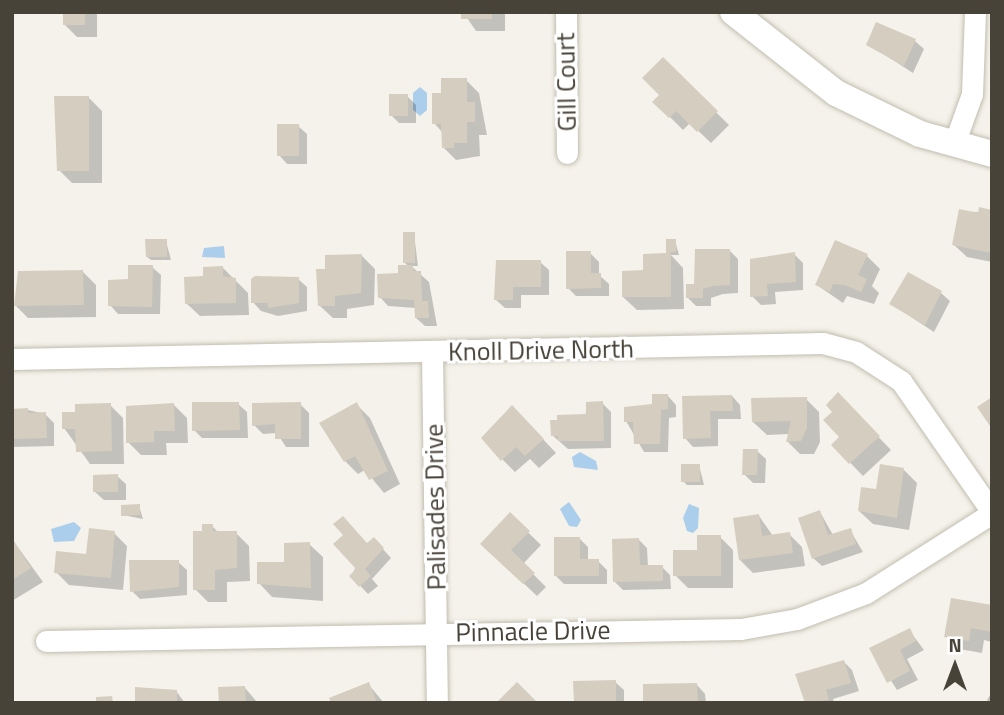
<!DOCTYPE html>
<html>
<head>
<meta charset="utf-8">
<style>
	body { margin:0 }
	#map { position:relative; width:1004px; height:715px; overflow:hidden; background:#f4f2ea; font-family:"Titillium Web",sans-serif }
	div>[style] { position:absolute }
	.water>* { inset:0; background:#abceec }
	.shadow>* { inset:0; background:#0003 }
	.building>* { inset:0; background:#d5cec0 }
	.roads { filter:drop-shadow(0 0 2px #c2bdb0) drop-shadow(0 0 2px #c2bdb0) }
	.minor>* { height:21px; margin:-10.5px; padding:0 10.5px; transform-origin:10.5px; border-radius:10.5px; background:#fff }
	.tertiary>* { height:26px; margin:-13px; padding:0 13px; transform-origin:13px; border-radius:13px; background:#fff }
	span { translate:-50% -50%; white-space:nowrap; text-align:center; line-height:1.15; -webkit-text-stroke:6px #fff; paint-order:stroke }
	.street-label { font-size:26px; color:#484339 }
	.frame { position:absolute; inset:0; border:14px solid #484339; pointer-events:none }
	.north { position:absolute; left:920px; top:631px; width:70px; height:70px; -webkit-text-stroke:5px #fff; paint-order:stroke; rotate:0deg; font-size:19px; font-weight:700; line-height:28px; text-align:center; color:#484339 }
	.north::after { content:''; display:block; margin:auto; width:24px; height:32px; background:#484339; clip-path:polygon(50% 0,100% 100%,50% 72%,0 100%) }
</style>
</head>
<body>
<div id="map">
	<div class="water">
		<div style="clip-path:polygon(420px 87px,427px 93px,427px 110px,420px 116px,413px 110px,413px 93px)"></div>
		<div style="clip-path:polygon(224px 246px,225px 258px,202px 257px,204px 248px)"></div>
		<div style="clip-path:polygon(580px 452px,596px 461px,598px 470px,574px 467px,572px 457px)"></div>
		<div style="clip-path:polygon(569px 502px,581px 520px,577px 527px,569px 526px,560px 509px)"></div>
		<div style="clip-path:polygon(689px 504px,699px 508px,698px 528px,693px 533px,687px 531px,683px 518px)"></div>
		<div style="clip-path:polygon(74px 522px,81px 528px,74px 541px,54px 542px,51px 529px)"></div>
	</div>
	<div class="shadow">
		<div style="clip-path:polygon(64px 12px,97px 12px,97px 37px,77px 37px,64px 24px)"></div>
		<div style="clip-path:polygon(463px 12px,505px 12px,505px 31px,476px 31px)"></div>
		<div style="clip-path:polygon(915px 41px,924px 49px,913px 73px,868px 44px)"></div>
		<div style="clip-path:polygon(663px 60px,729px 125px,711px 143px,690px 123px,683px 130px,655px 102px,661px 95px)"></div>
		<div style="clip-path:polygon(466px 80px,479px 93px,487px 135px,479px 135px,480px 156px,456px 160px,443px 147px,443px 133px,434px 123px)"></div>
		<div style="clip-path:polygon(407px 96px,416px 105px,416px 123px,399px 123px,391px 115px)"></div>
		<div style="clip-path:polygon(89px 98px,102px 111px,102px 183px,72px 183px,59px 170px)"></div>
		<div style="clip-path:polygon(298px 126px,307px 134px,307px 164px,287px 164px,279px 155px)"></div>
		<div style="clip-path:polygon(960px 211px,992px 213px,992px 262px,967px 257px,953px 244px)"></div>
		<div style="clip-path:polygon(414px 234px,418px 266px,411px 266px,429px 282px,437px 326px,425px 326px,416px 318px,416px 308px,388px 306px,380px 297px,409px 267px,404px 262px)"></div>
		<div style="clip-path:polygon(166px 241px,171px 260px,151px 260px,147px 257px)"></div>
		<div style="clip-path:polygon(675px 241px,679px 255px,671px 255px,683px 268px,684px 309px,637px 310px,623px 297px,644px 272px,671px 255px,668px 252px)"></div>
		<div style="clip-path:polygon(729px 250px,738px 259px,738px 293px,723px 294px,711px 298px,711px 306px,696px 306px,688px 298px)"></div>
		<div style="clip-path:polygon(590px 253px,599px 262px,599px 275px,609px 284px,609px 296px,576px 296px,568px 288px)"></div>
		<div style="clip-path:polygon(794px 254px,803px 263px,803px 290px,775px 292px,776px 304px,761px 305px,752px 296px)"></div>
		<div style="clip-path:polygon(362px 256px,375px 269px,374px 305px,347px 309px,347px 318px,333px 318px,319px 305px,327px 271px)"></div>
		<div style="clip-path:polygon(867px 256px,880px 269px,872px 286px,879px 293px,874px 304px,847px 296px,843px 303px,817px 285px)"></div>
		<div style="clip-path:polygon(540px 262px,549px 270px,549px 295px,521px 295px,521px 308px,505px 308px,496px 300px)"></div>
		<div style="clip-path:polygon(152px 267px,161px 275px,160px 314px,118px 314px,110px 305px)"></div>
		<div style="clip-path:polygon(223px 268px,248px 293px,249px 315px,200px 316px,186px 303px,205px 278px)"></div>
		<div style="clip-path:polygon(83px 272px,96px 285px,96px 317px,28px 318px,15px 305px)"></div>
		<div style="clip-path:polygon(298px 279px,307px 287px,307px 311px,278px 316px,261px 311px,253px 302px)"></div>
		<div style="clip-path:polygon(941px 293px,950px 301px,934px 332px,891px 304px)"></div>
		<div style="clip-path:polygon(838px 395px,891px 450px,863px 476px,833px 445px,842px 437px,835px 412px)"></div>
		<div style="clip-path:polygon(668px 396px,676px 405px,676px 417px,669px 418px,668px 452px,644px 452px,626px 421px)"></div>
		<div style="clip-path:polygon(732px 396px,740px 405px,741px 419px,718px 419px,718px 446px,693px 447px,685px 438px,684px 397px)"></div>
		<div style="clip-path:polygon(806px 399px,819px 412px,820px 442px,814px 454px,800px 454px,787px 441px,789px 434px,767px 435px,753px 422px)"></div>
		<div style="clip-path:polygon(602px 403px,611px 412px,611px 448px,568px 449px,552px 435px)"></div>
		<div style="clip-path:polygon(238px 404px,247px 412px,248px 438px,202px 438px,194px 430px)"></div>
		<div style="clip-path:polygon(300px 404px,309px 413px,309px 447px,286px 447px,277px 433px,263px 434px,254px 425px)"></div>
		<div style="clip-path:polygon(110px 405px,123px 418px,124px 464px,90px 464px,64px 428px,77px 414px)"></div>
		<div style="clip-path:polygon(174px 405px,187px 418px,188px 443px,166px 443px,167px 455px,141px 455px,128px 442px)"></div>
		<div style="clip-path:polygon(357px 405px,370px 418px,400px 484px,384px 493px,365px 470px,358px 474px,345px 461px)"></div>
		<div style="clip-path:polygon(28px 410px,45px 414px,54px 423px,54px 446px,12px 447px,12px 412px)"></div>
		<div style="clip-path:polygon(525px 420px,556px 453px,539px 468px,530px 459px,515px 472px,502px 459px)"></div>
		<div style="clip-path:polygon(757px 451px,766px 459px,765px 483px,753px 483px,744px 474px)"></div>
		<div style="clip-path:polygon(699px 465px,704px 485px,687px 485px,683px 481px)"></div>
		<div style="clip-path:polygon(904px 470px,917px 483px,909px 530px,873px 524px,859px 511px)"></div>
		<div style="clip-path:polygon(117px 476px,126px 484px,126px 500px,104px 500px,95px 492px)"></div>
		<div style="clip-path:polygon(139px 506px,143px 519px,123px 515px)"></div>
		<div style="clip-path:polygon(820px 512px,833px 535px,850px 530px,863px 552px,822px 566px,813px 558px)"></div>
		<div style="clip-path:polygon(510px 515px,541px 545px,523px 564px,546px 587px,537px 596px,495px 556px)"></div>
		<div style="clip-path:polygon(759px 516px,773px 536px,789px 534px,802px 547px,805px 566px,753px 573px,740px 560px)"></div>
		<div style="clip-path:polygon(212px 526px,219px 533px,236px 533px,249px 546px,250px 581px,227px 582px,227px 602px,208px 602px,195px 589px,204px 533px)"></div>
		<div style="clip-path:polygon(114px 533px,127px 546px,123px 590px,69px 585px,56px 572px,87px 555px)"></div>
		<div style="clip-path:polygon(720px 537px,733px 550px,733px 588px,688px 588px,675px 575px)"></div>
		<div style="clip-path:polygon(579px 538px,588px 547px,588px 561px,598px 561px,607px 570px,607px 584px,564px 584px,556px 576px)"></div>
		<div style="clip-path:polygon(12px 539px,43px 582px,12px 601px)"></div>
		<div style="clip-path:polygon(639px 540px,647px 548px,648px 567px,662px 567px,670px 575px,671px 589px,623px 590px,614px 581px)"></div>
		<div style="clip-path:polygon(309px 544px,323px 557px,323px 601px,272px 597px,259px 583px)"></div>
		<div style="clip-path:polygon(368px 545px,382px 548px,391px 558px,372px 579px,378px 586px,368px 594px,351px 576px)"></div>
		<div style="clip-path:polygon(178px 562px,187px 570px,187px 595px,140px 599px,132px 591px)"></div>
		<div style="clip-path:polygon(992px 607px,992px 642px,984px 640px,982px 653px,959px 649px,946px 636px)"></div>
		<div style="clip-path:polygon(909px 630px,924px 650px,907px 659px,918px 680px,897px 690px,871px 649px)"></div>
		<div style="clip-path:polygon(844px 662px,852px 670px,859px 691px,833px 699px,834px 703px,806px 703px)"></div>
		<div style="clip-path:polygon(615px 682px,624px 690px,624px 703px,576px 703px)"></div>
		<div style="clip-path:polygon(369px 685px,384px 703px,333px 703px)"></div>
		<div style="clip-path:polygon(697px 685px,705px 694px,706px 703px,645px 703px)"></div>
		<div style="clip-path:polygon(245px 688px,258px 703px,221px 703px)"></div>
		<div style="clip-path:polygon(176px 691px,185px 703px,136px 703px)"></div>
		<div style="clip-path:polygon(992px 692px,992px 703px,990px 703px,987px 700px)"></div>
	</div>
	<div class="building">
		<div style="clip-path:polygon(63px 12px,85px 12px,85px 25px,63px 25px)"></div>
		<div style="clip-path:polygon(461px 12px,492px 12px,492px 19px,461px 19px)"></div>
		<div style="clip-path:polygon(876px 22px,916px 39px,904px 66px,866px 45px)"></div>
		<div style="clip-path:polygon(663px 57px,718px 111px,697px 132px,676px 111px,669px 118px,652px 102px,659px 95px,642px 78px)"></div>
		<div style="clip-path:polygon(441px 78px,467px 78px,467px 102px,475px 102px,475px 122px,467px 122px,467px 143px,454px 143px,454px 148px,442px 148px,441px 124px,432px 124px,432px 93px,441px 93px)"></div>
		<div style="clip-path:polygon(389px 94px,408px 94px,408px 116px,389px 116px)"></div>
		<div style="clip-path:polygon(54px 96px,89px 96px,89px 171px,57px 171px)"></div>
		<div style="clip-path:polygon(277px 124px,299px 124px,299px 156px,277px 156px)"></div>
		<div style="clip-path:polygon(979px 207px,992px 210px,992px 253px,952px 245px,959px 209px,978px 213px)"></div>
		<div style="clip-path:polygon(403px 232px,415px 232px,415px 263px,403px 263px)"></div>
		<div style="clip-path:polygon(145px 239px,167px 239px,167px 257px,146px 257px)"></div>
		<div style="clip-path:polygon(666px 239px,676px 239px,676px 252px,671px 252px,671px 297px,622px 297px,622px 271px,643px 270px,643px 254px,666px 253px)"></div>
		<div style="clip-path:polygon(835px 240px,868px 254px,858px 275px,867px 279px,861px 292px,845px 285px,833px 284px,830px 292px,815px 285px)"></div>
		<div style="clip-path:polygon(695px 249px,730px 249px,730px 285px,713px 286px,703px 289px,703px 298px,686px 298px,686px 284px,694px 284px)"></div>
		<div style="clip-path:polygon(566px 251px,591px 251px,591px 273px,601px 273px,601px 288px,566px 289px)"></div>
		<div style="clip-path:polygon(795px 252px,796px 282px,767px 284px,768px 296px,750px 297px,750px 259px)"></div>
		<div style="clip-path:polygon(362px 254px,361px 293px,335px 296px,335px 306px,318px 306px,316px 269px,325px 269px,325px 255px)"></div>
		<div style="clip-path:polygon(496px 260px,541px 260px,541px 287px,513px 287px,513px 300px,494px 300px)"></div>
		<div style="clip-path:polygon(128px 265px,153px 265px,152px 307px,108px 306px,108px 280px,128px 279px)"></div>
		<div style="clip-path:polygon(398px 265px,413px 265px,413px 271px,421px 271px,422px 301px,428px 301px,429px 318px,415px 318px,414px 300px,378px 298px,377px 274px,398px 273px)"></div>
		<div style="clip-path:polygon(223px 266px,223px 276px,236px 278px,236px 303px,185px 304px,184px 277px,203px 276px,203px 267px)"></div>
		<div style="clip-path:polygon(83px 270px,84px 305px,14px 306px,18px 271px)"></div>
		<div style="clip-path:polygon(908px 272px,942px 291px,925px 325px,889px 304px)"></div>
		<div style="clip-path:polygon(255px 276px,299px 277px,299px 303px,268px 308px,268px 303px,251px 303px,251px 279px)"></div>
		<div style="clip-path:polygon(838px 392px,880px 436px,849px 464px,831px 445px,839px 437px,823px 420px,832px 412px,826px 405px)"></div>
		<div style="clip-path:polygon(652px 394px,668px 394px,668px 409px,661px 410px,660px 444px,634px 444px,633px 422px,624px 422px,624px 407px,652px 404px)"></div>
		<div style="clip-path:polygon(732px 395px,733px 411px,710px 411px,711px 438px,683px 439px,682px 396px)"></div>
		<div style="clip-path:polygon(807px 397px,807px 428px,801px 441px,786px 442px,791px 421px,752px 422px,751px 398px)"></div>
		<div style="clip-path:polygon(992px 397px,992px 429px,977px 407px)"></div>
		<div style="clip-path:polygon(603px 401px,604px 441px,558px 441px,558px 436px,551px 436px,550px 420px,557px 420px,557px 415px,586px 414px,586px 402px)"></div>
		<div style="clip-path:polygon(192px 402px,239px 402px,240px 430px,192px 431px)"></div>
		<div style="clip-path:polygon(301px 402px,301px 439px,275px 439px,275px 424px,252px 426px,252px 403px)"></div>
		<div style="clip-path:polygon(357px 402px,388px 471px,369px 480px,355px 456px,344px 462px,319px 423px)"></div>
		<div style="clip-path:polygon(111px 403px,112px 451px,76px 452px,75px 429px,62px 429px,62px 412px,75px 412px,75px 404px)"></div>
		<div style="clip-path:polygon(174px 403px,175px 431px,154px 431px,154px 442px,126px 443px,126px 406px)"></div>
		<div style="clip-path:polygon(512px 405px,544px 439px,525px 456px,516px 447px,501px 461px,481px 438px)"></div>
		<div style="clip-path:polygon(28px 408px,28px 413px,46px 412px,47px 438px,12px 439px,12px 409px)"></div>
		<div style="clip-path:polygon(743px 449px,758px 449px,757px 475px,742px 475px)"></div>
		<div style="clip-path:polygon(681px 464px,700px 464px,700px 482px,681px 482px)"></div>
		<div style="clip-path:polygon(880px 464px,904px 468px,897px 518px,858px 511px,861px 487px,876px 489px)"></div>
		<div style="clip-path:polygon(118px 474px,118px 492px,93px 492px,93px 475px)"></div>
		<div style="clip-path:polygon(140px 504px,140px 515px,121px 516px,121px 505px)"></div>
		<div style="clip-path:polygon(820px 510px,828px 535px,851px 528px,856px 544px,812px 559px,798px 518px)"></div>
		<div style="clip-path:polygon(510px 512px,530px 531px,511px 550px,535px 573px,523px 584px,480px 544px)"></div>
		<div style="clip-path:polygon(759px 514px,762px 536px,790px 532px,793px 553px,739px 560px,733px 518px)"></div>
		<div style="clip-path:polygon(343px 516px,367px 543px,374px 537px,384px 548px,365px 569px,371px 576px,359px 587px,349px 576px,356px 569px,333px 544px,343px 535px,333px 524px)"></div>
		<div style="clip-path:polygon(202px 524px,213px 524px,213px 531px,237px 531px,237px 568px,215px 570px,215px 590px,193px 590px,193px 531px,202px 531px)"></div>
		<div style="clip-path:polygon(89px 528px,115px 531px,111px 578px,54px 573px,56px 551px,86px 554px)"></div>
		<div style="clip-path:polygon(697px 535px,721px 535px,721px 576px,673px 576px,673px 550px,697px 550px)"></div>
		<div style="clip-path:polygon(554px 537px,580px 537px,580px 559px,599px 559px,599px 576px,554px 576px)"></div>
		<div style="clip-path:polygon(12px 538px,31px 568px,12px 580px)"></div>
		<div style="clip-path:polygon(639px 538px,640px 565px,663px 565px,663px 581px,613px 582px,612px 539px)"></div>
		<div style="clip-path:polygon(310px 542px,311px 588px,257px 584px,257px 562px,284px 562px,284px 543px)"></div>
		<div style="clip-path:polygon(129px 560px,179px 560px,179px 587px,130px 592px)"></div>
		<div style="clip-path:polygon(951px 598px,992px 605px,992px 632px,971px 628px,969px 641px,944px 637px)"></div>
		<div style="clip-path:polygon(910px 628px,916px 641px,900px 650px,910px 671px,887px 683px,869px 648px)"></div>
		<div style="clip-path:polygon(844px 660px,851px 683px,826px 690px,829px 700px,805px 703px,795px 674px)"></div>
		<div style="clip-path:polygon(616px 680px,616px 703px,574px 703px,573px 681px)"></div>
		<div style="clip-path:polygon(369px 682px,377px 703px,331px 703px,329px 698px)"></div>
		<div style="clip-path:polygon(517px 682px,538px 703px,496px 703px)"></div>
		<div style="clip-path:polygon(697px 683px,698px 703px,643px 703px,643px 684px)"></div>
		<div style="clip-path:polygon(245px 686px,246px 703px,219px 703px,218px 687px)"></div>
		<div style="clip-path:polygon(135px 687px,177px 690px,177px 703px,135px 703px)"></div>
		<div style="clip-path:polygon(112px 696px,113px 703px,96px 703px,96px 697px)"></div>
	</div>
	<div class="roads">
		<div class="minor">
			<div style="left:566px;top:12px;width:141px;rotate:89.6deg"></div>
			<div style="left:954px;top:144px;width:53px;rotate:-70.2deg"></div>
			<div style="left:972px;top:94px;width:82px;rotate:-87.9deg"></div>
			<div style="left:432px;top:353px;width:350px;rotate:89.2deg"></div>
			<div style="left:12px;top:359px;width:811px;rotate:-1.13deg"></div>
			<div style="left:823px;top:343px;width:34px;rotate:15deg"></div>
			<div style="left:856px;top:352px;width:54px;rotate:32.8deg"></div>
			<div style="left:901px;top:381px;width:160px;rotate:55.2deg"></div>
			<div style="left:46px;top:641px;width:695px;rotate:-0.99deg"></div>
			<div style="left:741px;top:629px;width:57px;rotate:-10.1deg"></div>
			<div style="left:797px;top:619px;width:74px;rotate:-20.6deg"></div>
			<div style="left:866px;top:593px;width:149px;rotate:-32.4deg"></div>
		</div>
		<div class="tertiary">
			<div style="left:733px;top:12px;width:131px;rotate:38.2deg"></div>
			<div style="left:836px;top:93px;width:93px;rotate:26deg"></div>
			<div style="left:920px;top:134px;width:75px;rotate:15.5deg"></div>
		</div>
	</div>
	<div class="street-label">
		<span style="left:566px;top:82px;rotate:-91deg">Gill Court</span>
		<span style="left:541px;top:350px;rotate:-1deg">Knoll Drive North</span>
		<span style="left:435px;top:507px;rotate:-91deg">Palisades Drive</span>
		<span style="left:533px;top:631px;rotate:-1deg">Pinnacle Drive</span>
	</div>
	<div class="frame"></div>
	<div class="north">N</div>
</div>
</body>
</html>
